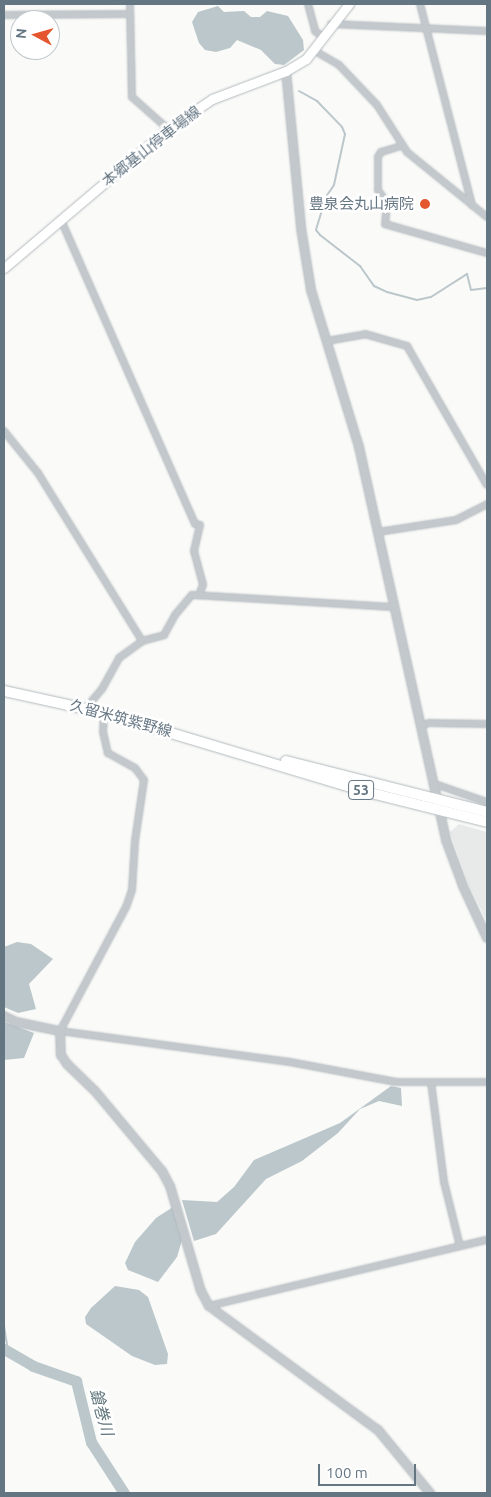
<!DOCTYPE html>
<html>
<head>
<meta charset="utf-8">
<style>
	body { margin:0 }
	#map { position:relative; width:491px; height:1497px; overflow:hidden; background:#fafaf8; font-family:Ubuntu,"Noto Sans JP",sans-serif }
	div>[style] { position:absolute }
	.built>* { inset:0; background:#e8e9e9 }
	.water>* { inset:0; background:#bbc7cb }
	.stream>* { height:2px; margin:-1px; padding:0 1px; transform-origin:1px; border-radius:1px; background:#bbc7cb }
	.river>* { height:11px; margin:-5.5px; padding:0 5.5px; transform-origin:5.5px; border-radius:5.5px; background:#bbc7cb }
	.roads { filter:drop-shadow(0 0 1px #b3babf) drop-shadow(0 0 1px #b3babf) }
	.minor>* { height:6px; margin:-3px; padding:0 3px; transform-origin:3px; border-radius:3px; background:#c3c8cc }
	.tertiary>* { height:8px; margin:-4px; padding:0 4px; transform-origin:4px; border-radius:4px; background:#c3c8cc }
	.secondary>* { height:9px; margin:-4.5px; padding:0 4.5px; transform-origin:4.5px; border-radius:4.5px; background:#fff }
	.primary>* { height:10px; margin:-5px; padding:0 5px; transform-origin:5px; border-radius:5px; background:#fff }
	.dots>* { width:14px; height:14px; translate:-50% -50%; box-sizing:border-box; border:2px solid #fff; border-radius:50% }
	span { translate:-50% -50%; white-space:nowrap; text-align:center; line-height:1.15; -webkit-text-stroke:5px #fff; paint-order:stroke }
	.shield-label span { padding:1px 4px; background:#fff; border:1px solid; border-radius:4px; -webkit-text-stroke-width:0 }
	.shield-label { font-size:14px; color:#657683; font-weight:700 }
	.street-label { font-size:15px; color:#657683 }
	.poi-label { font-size:15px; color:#657683 }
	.right { translate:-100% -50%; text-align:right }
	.water-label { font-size:16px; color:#60757c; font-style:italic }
	.frame { position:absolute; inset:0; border:5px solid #657683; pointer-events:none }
	.north { position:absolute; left:10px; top:10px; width:50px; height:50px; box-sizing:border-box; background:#fff; border:1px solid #c1c8cd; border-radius:50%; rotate:276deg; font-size:14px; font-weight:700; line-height:20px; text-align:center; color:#657683 }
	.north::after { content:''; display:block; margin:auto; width:18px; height:22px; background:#e4572e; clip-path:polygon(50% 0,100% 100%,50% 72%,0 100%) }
	.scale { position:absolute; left:318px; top:1464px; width:98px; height:22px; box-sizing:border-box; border:2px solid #657683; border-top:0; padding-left:6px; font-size:15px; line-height:18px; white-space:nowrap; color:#657683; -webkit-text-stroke:4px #fff; paint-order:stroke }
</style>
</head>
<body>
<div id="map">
	<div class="built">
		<div style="clip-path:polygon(459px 824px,487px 832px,487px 921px,469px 885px,450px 832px)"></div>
	</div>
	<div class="water">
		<div style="clip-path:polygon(218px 6px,224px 12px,244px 11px,251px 17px,260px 17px,267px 11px,288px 16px,303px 40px,304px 50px,284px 65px,275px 64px,261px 50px,237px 40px,230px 48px,216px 52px,205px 50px,199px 43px,192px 22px,198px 12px)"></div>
		<div style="clip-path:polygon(17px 942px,31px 944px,53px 959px,29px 984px,36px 1009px,18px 1013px,4px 1007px,4px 947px)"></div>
		<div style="clip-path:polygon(4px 1022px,34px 1033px,24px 1058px,4px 1060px)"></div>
		<div style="clip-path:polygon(391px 1086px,401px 1088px,402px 1106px,379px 1101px,360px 1109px,338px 1133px,302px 1161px,266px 1179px,216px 1234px,194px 1241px,182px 1200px,217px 1202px,234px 1187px,254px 1160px,340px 1123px)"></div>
		<div style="clip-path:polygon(173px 1207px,182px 1240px,177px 1257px,158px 1282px,128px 1270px,125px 1263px,135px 1242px,156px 1218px)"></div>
		<div style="clip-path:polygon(115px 1286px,139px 1290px,148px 1297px,168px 1354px,167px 1364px,155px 1365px,132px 1356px,86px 1324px,85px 1317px,91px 1308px)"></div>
	</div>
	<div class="stream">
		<div style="left:299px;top:91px;width:21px;rotate:29deg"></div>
		<div style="left:317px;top:101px;width:36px;rotate:46deg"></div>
		<div style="left:342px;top:127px;width:8px;rotate:67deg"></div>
		<div style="left:345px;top:134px;width:52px;rotate:102.2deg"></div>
		<div style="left:334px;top:185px;width:14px;rotate:124deg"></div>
		<div style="left:326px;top:197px;width:34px;rotate:107deg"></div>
		<div style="left:316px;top:230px;width:6px;rotate:51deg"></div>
		<div style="left:320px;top:235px;width:51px;rotate:37.8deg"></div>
		<div style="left:360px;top:266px;width:24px;rotate:55deg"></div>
		<div style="left:374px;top:286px;width:14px;rotate:25deg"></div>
		<div style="left:387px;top:292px;width:31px;rotate:15deg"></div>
		<div style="left:417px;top:300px;width:14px;rotate:-12deg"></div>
		<div style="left:431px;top:297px;width:43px;rotate:-32.6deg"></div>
		<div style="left:467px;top:274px;width:16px;rotate:76deg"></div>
		<div style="left:471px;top:290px;width:16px;rotate:-7deg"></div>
		<div style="left:4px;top:1326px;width:24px;rotate:81deg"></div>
	</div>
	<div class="river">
		<div style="left:4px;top:1349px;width:34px;rotate:30deg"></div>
		<div style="left:33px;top:1366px;width:46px;rotate:19.2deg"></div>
		<div style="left:76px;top:1381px;width:63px;rotate:76.2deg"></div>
		<div style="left:91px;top:1442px;width:61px;rotate:57.1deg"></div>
	</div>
	<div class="roads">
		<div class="minor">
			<div style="left:130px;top:4px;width:93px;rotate:88.8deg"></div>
			<div style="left:132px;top:97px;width:48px;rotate:41.6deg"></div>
			<div style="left:308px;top:4px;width:28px;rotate:75deg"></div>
			<div style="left:315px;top:31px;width:10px;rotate:37deg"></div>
			<div style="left:420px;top:4px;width:208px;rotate:75.5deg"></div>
			<div style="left:4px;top:15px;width:126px;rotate:-0.5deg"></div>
			<div style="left:331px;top:24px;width:156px;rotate:2.6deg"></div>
			<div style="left:315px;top:51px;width:28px;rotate:30deg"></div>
			<div style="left:339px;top:65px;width:55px;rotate:46.5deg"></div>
			<div style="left:377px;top:105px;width:56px;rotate:57.4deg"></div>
			<div style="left:407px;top:152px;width:103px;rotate:39.1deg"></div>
			<div style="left:401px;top:146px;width:21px;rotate:163deg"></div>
			<div style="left:381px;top:152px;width:6px;rotate:121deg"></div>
			<div style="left:378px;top:157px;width:33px;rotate:90deg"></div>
			<div style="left:378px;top:190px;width:16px;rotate:55deg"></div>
			<div style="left:387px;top:203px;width:21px;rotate:95deg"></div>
			<div style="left:385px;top:224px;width:106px;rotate:15.9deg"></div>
			<div style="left:61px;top:220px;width:332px;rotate:66.2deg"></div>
			<div style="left:195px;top:524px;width:5px;rotate:11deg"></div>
			<div style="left:200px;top:525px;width:27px;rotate:103deg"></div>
			<div style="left:194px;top:551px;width:35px;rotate:75deg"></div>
			<div style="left:203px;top:585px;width:11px;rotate:112deg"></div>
			<div style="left:327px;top:341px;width:39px;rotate:-10deg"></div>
			<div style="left:365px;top:334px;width:44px;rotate:15.9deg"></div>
			<div style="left:407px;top:346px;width:160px;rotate:60.1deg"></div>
			<div style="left:4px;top:431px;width:54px;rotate:51deg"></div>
			<div style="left:38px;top:473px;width:198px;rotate:58.2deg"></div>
			<div style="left:378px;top:532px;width:79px;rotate:-8.7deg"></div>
			<div style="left:456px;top:520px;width:35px;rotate:-27deg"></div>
			<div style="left:86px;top:708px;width:25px;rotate:-50deg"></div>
			<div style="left:102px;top:689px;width:35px;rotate:-61deg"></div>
			<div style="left:119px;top:658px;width:29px;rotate:-36deg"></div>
			<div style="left:142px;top:641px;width:23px;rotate:-15deg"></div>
			<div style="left:164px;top:635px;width:23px;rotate:-61deg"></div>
			<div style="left:175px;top:615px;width:26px;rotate:-50deg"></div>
			<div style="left:192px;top:595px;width:202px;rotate:3.4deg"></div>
			<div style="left:104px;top:713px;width:19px;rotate:93deg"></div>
			<div style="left:103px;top:732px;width:22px;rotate:77deg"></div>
			<div style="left:108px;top:753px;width:31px;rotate:29deg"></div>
			<div style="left:135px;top:768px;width:15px;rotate:53deg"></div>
			<div style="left:144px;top:780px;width:62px;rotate:98.4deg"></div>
			<div style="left:135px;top:841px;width:49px;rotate:93.5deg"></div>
			<div style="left:132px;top:890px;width:18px;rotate:109deg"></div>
			<div style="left:126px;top:907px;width:140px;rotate:118deg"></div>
			<div style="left:60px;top:1031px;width:232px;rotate:7.7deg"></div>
			<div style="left:290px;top:1062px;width:108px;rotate:10.7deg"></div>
			<div style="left:396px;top:1082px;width:91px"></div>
			<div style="left:421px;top:726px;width:9px;rotate:-21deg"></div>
			<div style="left:429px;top:723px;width:58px;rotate:1deg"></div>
			<div style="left:435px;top:784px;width:55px;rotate:19.1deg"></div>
			<div style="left:431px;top:1082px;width:101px;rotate:82.6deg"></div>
			<div style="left:444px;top:1182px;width:66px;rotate:76deg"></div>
			<div style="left:209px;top:1306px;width:286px;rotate:-13.4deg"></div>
		</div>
		<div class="tertiary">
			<div style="left:286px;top:71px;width:158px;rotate:84.5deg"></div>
			<div style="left:301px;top:228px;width:63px;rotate:80.8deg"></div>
			<div style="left:311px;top:290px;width:164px;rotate:73deg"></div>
			<div style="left:359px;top:447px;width:403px;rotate:77.5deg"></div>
			<div style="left:446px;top:840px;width:49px;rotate:69.7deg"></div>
			<div style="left:463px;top:886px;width:57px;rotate:65.2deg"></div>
			<div style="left:4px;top:1016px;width:13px;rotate:27deg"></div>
			<div style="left:16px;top:1022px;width:45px;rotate:11.6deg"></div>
			<div style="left:60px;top:1031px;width:24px;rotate:88deg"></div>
			<div style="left:61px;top:1055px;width:11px;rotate:56deg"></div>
			<div style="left:67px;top:1064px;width:39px;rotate:44deg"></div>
			<div style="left:95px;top:1091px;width:104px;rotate:50.1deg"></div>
			<div style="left:162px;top:1171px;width:17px;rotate:62deg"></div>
			<div style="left:170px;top:1186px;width:109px;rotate:73.6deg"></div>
			<div style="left:201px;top:1291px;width:17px;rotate:62deg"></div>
			<div style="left:209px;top:1306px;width:210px;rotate:36.3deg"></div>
			<div style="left:378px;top:1430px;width:82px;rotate:50.5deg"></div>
		</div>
		<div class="secondary">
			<div style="left:4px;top:268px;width:215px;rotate:-40.3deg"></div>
			<div style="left:168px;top:129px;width:53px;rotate:-34.3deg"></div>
			<div style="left:212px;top:99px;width:79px;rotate:-20.7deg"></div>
			<div style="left:286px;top:71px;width:23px;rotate:-31deg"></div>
			<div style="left:306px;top:59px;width:70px;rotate:-52deg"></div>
		</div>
		<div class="primary">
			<div style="left:4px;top:691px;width:102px;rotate:12.4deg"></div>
			<div style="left:104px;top:713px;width:275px;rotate:16.7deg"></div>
			<div style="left:367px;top:792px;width:124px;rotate:14deg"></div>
			<div style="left:286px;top:761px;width:207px;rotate:14.2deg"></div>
		</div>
	</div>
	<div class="dots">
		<div style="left:425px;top:204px;background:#e4572e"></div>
	</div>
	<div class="shield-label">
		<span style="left:361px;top:790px">53</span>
	</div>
	<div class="street-label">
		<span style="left:151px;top:146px;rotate:-38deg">本郷基山停車場線</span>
		<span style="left:121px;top:718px;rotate:15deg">久留米筑紫野線</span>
	</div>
	<div class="poi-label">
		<span class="right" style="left:414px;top:204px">豊泉会丸山病院</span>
	</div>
	<div class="water-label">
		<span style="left:102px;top:1412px;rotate:75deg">鎗巻川</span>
	</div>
	<div class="frame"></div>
	<div class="north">N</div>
	<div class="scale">100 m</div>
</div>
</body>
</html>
